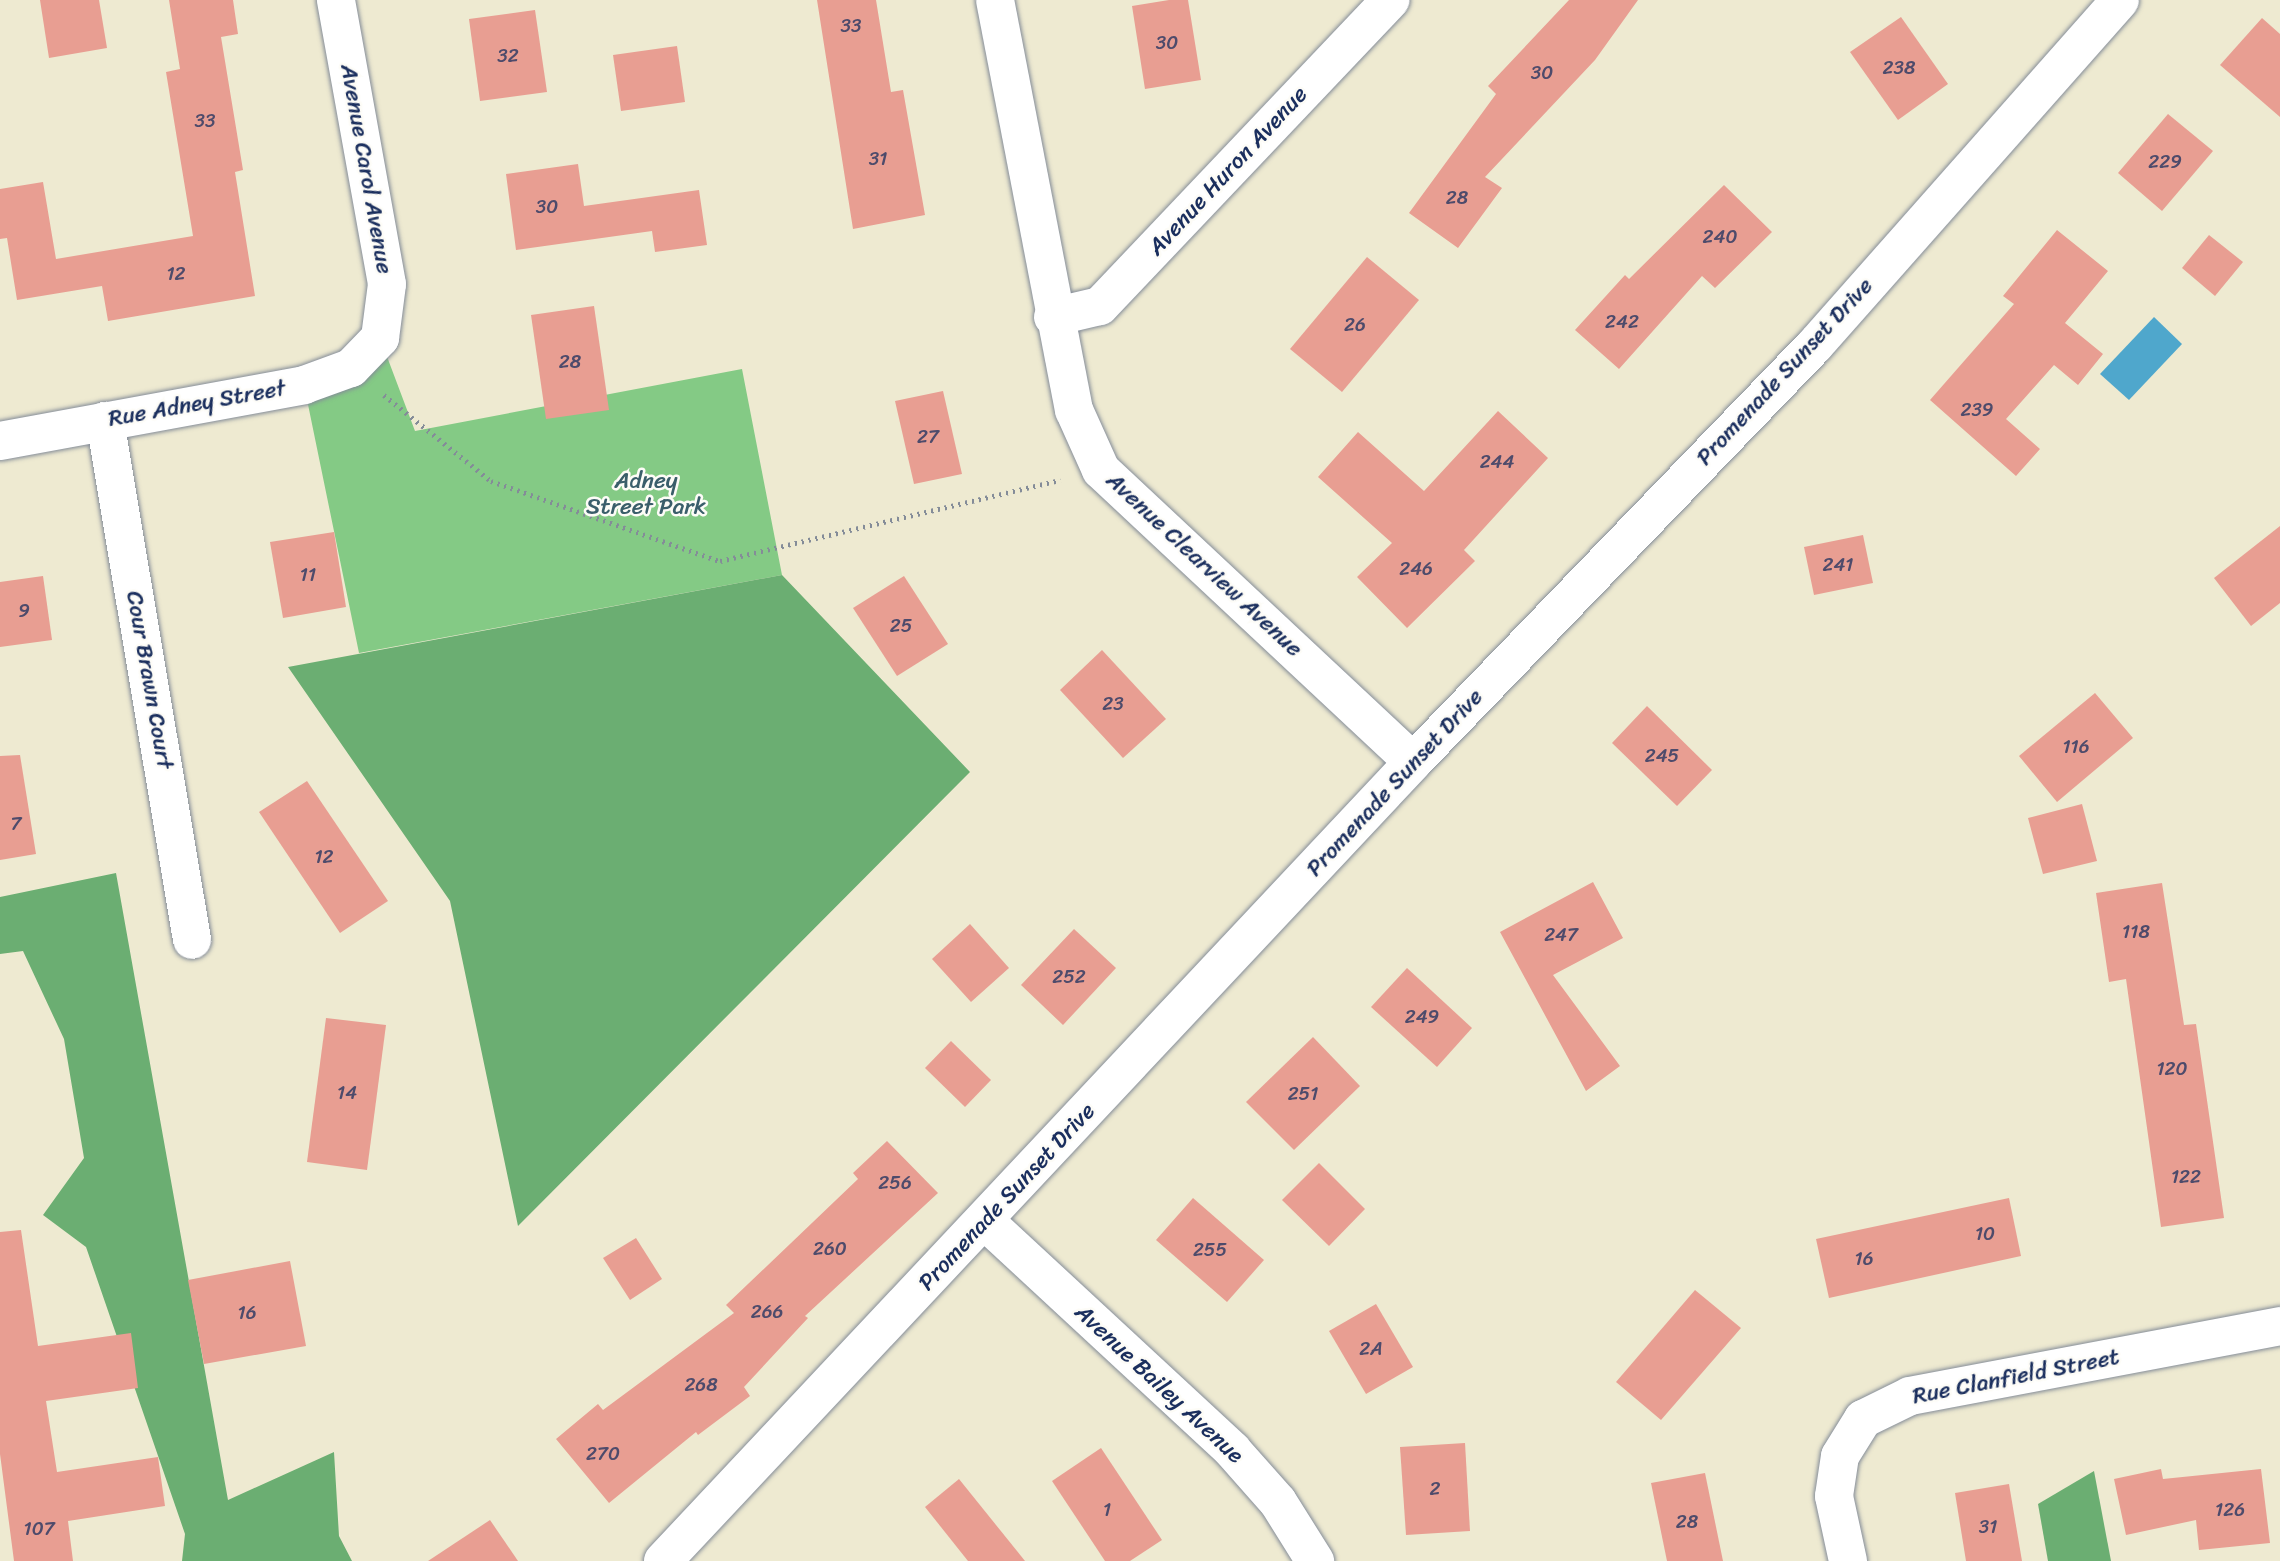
<!DOCTYPE html>
<html>
<head>
<meta charset="utf-8">
<style>
	body { margin:0 }
	#map { position:relative; width:2280px; height:1561px; overflow:hidden; background:#eeead1; font-family:Sriracha,sans-serif }
	div>[style] { position:absolute }
	.green>* { inset:0; background:#84ca85 }
	.forest>* { inset:0; background:#6bae72 }
	.water>* { inset:0; background:#4fa7cc }
	.building>* { inset:0; background:#e89e92 }
	.path>* { height:4.5px; margin-top:-2.25px; transform-origin:0; background:repeating-linear-gradient(90deg,#848c98 0 2px,transparent 0 7px) }
	.roads { filter:drop-shadow(0 0 2px #848c98) drop-shadow(0 0 2px #848c98) }
	.minor>* { height:38px; margin:-19px; padding:0 19px; transform-origin:19px; border-radius:19px; background:#fff }
	.tertiary>* { height:38px; margin:-19px; padding:0 19px; transform-origin:19px; border-radius:19px; background:#fff }
	span { translate:-50% -50%; white-space:nowrap; text-align:center; line-height:1.15; -webkit-text-stroke:5px #fdfcf7; paint-order:stroke }
	.number-label { font-size:19px; color:#4e4b6b }
	.number-label span { -webkit-text-stroke-width:0 }
	.street-label { font-size:23px; color:#1b2f5e }
	.park-label { font-size:23px; color:#3a5e6a }
</style>
</head>
<body>
<div id="map">
	<div class="green">
		<div style="clip-path:polygon(380px 338px,415px 431px,742px 369px,782px 575px,359px 653px,304px 385px)"></div>
	</div>
	<div class="forest">
		<div style="clip-path:polygon(782px 575px,970px 772px,518px 1226px,450px 901px,288px 667px)"></div>
		<div style="clip-path:polygon(116px 873px,228px 1500px,334px 1452px,339px 1536px,352px 1561px,182px 1561px,185px 1534px,86px 1247px,43px 1215px,84px 1158px,64px 1039px,23px 951px,0 954px,0 897px)"></div>
		<div style="clip-path:polygon(2094px 1471px,2111px 1561px,2048px 1561px,2038px 1504px)"></div>
	</div>
	<div class="water">
		<div style="clip-path:polygon(2154px 317px,2182px 344px,2129px 400px,2100px 374px)"></div>
	</div>
	<div class="building">
		<div style="clip-path:polygon(40px 0,99px 0,107px 48px,49px 58px)"></div>
		<div style="clip-path:polygon(169px 0,233px 0,238px 34px,221px 37px,243px 170px,235px 172px,255px 296px,108px 321px,102px 286px,17px 300px,7px 238px,0 239px,0 189px,43px 182px,56px 259px,193px 236px,166px 72px,180px 69px)"></div>
		<div style="clip-path:polygon(817px 0,876px 0,891px 92px,903px 90px,925px 215px,853px 229px)"></div>
		<div style="clip-path:polygon(1169px 0,1188px 0,1201px 80px,1145px 89px,1132px 6px)"></div>
		<div style="clip-path:polygon(1569px 0,1638px 0,1595px 60px,1485px 177px,1502px 188px,1458px 248px,1409px 213px,1496px 94px,1488px 86px)"></div>
		<div style="clip-path:polygon(535px 10px,547px 92px,480px 101px,469px 19px)"></div>
		<div style="clip-path:polygon(1901px 17px,1948px 84px,1898px 120px,1850px 52px)"></div>
		<div style="clip-path:polygon(2262px 18px,2280px 34px,2280px 117px,2220px 65px)"></div>
		<div style="clip-path:polygon(677px 46px,685px 102px,621px 111px,613px 55px)"></div>
		<div style="clip-path:polygon(2168px 114px,2213px 151px,2162px 211px,2118px 173px)"></div>
		<div style="clip-path:polygon(578px 164px,584px 206px,699px 190px,707px 245px,655px 252px,652px 231px,516px 250px,506px 174px)"></div>
		<div style="clip-path:polygon(1724px 185px,1772px 232px,1715px 288px,1702px 276px,1619px 369px,1575px 330px,1625px 275px,1629px 279px)"></div>
		<div style="clip-path:polygon(2057px 230px,2108px 271px,2065px 323px,2103px 354px,2078px 385px,2054px 365px,2006px 419px,2040px 449px,2016px 476px,1930px 400px,2014px 304px,2003px 296px)"></div>
		<div style="clip-path:polygon(2209px 235px,2243px 262px,2215px 296px,2182px 268px)"></div>
		<div style="clip-path:polygon(1367px 257px,1419px 300px,1342px 392px,1290px 349px)"></div>
		<div style="clip-path:polygon(594px 306px,609px 410px,546px 419px,531px 315px)"></div>
		<div style="clip-path:polygon(943px 391px,962px 474px,914px 484px,895px 401px)"></div>
		<div style="clip-path:polygon(1498px 411px,1548px 458px,1464px 550px,1475px 561px,1407px 628px,1357px 577px,1392px 543px,1318px 477px,1358px 432px,1424px 491px)"></div>
		<div style="clip-path:polygon(2280px 526px,2280px 603px,2251px 626px,2214px 578px)"></div>
		<div style="clip-path:polygon(334px 532px,346px 607px,283px 618px,270px 542px)"></div>
		<div style="clip-path:polygon(1863px 535px,1873px 583px,1814px 595px,1804px 547px)"></div>
		<div style="clip-path:polygon(43px 576px,52px 640px,0 647px,0 582px)"></div>
		<div style="clip-path:polygon(904px 576px,948px 644px,897px 676px,853px 608px)"></div>
		<div style="clip-path:polygon(1102px 650px,1166px 719px,1123px 758px,1060px 690px)"></div>
		<div style="clip-path:polygon(2095px 693px,2133px 738px,2057px 802px,2019px 756px)"></div>
		<div style="clip-path:polygon(1647px 706px,1712px 770px,1677px 806px,1612px 743px)"></div>
		<div style="clip-path:polygon(20px 755px,36px 854px,0 860px,0 756px)"></div>
		<div style="clip-path:polygon(307px 781px,388px 901px,340px 933px,259px 812px)"></div>
		<div style="clip-path:polygon(2082px 804px,2097px 861px,2043px 874px,2028px 818px)"></div>
		<div style="clip-path:polygon(1593px 882px,1623px 938px,1553px 975px,1620px 1066px,1586px 1091px,1500px 932px)"></div>
		<div style="clip-path:polygon(2162px 883px,2184px 1025px,2196px 1024px,2224px 1218px,2161px 1227px,2126px 979px,2109px 982px,2096px 893px)"></div>
		<div style="clip-path:polygon(970px 924px,1009px 968px,971px 1002px,932px 959px)"></div>
		<div style="clip-path:polygon(1074px 929px,1116px 968px,1063px 1025px,1021px 985px)"></div>
		<div style="clip-path:polygon(1407px 968px,1472px 1028px,1437px 1067px,1371px 1007px)"></div>
		<div style="clip-path:polygon(326px 1018px,386px 1025px,367px 1170px,307px 1162px)"></div>
		<div style="clip-path:polygon(1313px 1037px,1360px 1086px,1294px 1150px,1246px 1102px)"></div>
		<div style="clip-path:polygon(951px 1041px,991px 1080px,965px 1107px,925px 1068px)"></div>
		<div style="clip-path:polygon(887px 1141px,938px 1193px,805px 1316px,808px 1318px,744px 1387px,750px 1396px,698px 1435px,696px 1432px,609px 1503px,556px 1439px,598px 1404px,603px 1410px,734px 1313px,726px 1305px,858px 1179px,853px 1173px)"></div>
		<div style="clip-path:polygon(1319px 1163px,1365px 1209px,1329px 1246px,1282px 1200px)"></div>
		<div style="clip-path:polygon(1193px 1198px,1264px 1260px,1227px 1302px,1156px 1240px)"></div>
		<div style="clip-path:polygon(2009px 1198px,2021px 1256px,1829px 1298px,1816px 1239px)"></div>
		<div style="clip-path:polygon(21px 1230px,38px 1346px,131px 1333px,138px 1388px,46px 1401px,57px 1472px,158px 1457px,165px 1506px,68px 1521px,73px 1561px,14px 1561px,0 1454px,0 1232px)"></div>
		<div style="clip-path:polygon(636px 1238px,662px 1279px,630px 1300px,603px 1258px)"></div>
		<div style="clip-path:polygon(290px 1261px,306px 1346px,204px 1364px,188px 1280px)"></div>
		<div style="clip-path:polygon(1695px 1290px,1741px 1328px,1661px 1420px,1616px 1382px)"></div>
		<div style="clip-path:polygon(1376px 1304px,1413px 1367px,1366px 1394px,1329px 1331px)"></div>
		<div style="clip-path:polygon(1465px 1443px,1470px 1531px,1406px 1535px,1400px 1447px)"></div>
		<div style="clip-path:polygon(1101px 1448px,1162px 1540px,1130px 1561px,1105px 1561px,1052px 1481px)"></div>
		<div style="clip-path:polygon(2161px 1469px,2163px 1479px,2261px 1469px,2270px 1543px,2199px 1550px,2196px 1520px,2126px 1535px,2114px 1479px)"></div>
		<div style="clip-path:polygon(1705px 1473px,1723px 1561px,1667px 1561px,1651px 1483px)"></div>
		<div style="clip-path:polygon(959px 1479px,1025px 1561px,968px 1561px,925px 1507px)"></div>
		<div style="clip-path:polygon(2009px 1484px,2022px 1561px,1966px 1561px,1955px 1493px)"></div>
		<div style="clip-path:polygon(490px 1520px,518px 1561px,428px 1561px)"></div>
	</div>
	<div class="path">
		<div style="left:384px;top:395px;width:137px;rotate:38.8deg"></div>
		<div style="left:491px;top:481px;width:243px;rotate:19.3deg"></div>
		<div style="left:720px;top:561px;width:350px;rotate:-13.4deg"></div>
	</div>
	<div class="roads">
		<div class="minor">
			<div style="left:995px;top:0;width:418px;rotate:79.1deg"></div>
			<div style="left:1074px;top:410px;width:66px;rotate:65.8deg"></div>
			<div style="left:1101px;top:470px;width:427px;rotate:43.1deg"></div>
			<div style="left:1053px;top:317px;width:48px;rotate:-13.2deg"></div>
			<div style="left:1100px;top:306px;width:422px;rotate:-46.5deg"></div>
			<div style="left:105px;top:421px;width:526px;rotate:80.48deg"></div>
			<div style="left:0;top:441px;width:309px;rotate:-10.4deg"></div>
			<div style="left:304px;top:385px;width:50px;rotate:-19.9deg"></div>
			<div style="left:351px;top:368px;width:42px;rotate:-46deg"></div>
			<div style="left:380px;top:338px;width:54px;rotate:-82.6deg"></div>
			<div style="left:387px;top:284px;width:289px;rotate:-100.2deg"></div>
			<div style="left:985px;top:1221px;width:337px;rotate:42.8deg"></div>
			<div style="left:1232px;top:1450px;width:69px;rotate:48.5deg"></div>
			<div style="left:1278px;top:1502px;width:70px;rotate:57.9deg"></div>
			<div style="left:1848px;top:1561px;width:66px;rotate:-102.2deg"></div>
			<div style="left:1834px;top:1496px;width:40px;rotate:-81.5deg"></div>
			<div style="left:1840px;top:1456px;width:44px;rotate:-58.1deg"></div>
			<div style="left:1863px;top:1419px;width:52px;rotate:-26.1deg"></div>
			<div style="left:1910px;top:1396px;width:377px;rotate:-10.7deg"></div>
		</div>
		<div class="tertiary">
			<div style="left:663px;top:1561px;width:1096px;rotate:-46.81deg"></div>
			<div style="left:1413px;top:762px;width:579px;rotate:-46.05deg"></div>
			<div style="left:1815px;top:345px;width:460px;rotate:-48.5deg"></div>
		</div>
	</div>
	<div class="number-label">
		<span style="left:851px;top:26px">33</span>
		<span style="left:1167px;top:43px">30</span>
		<span style="left:508px;top:56px">32</span>
		<span style="left:1899px;top:68px">238</span>
		<span style="left:1542px;top:73px">30</span>
		<span style="left:205px;top:121px">33</span>
		<span style="left:878px;top:159px">31</span>
		<span style="left:2165px;top:162px">229</span>
		<span style="left:1457px;top:198px">28</span>
		<span style="left:547px;top:207px">30</span>
		<span style="left:1720px;top:237px">240</span>
		<span style="left:176px;top:274px">12</span>
		<span style="left:1622px;top:322px">242</span>
		<span style="left:1355px;top:325px">26</span>
		<span style="left:570px;top:362px">28</span>
		<span style="left:1977px;top:410px">239</span>
		<span style="left:928px;top:437px">27</span>
		<span style="left:1497px;top:462px">244</span>
		<span style="left:1838px;top:565px">241</span>
		<span style="left:1416px;top:569px">246</span>
		<span style="left:308px;top:575px">11</span>
		<span style="left:24px;top:611px">9</span>
		<span style="left:901px;top:626px">25</span>
		<span style="left:1113px;top:704px">23</span>
		<span style="left:2076px;top:747px">116</span>
		<span style="left:1662px;top:756px">245</span>
		<span style="left:16px;top:824px">7</span>
		<span style="left:324px;top:857px">12</span>
		<span style="left:2136px;top:932px">118</span>
		<span style="left:1561px;top:935px">247</span>
		<span style="left:1069px;top:977px">252</span>
		<span style="left:1422px;top:1017px">249</span>
		<span style="left:2172px;top:1069px">120</span>
		<span style="left:347px;top:1093px">14</span>
		<span style="left:1303px;top:1094px">251</span>
		<span style="left:2186px;top:1177px">122</span>
		<span style="left:895px;top:1183px">256</span>
		<span style="left:1985px;top:1234px">10</span>
		<span style="left:830px;top:1249px">260</span>
		<span style="left:1210px;top:1250px">255</span>
		<span style="left:1864px;top:1259px">16</span>
		<span style="left:767px;top:1312px">266</span>
		<span style="left:247px;top:1313px">16</span>
		<span style="left:1371px;top:1349px">2A</span>
		<span style="left:701px;top:1385px">268</span>
		<span style="left:603px;top:1454px">270</span>
		<span style="left:1435px;top:1489px">2</span>
		<span style="left:1107px;top:1510px">1</span>
		<span style="left:2230px;top:1510px">126</span>
		<span style="left:1687px;top:1522px">28</span>
		<span style="left:1988px;top:1527px">31</span>
		<span style="left:39px;top:1529px">107</span>
	</div>
	<div class="street-label">
		<span style="left:366px;top:169px;rotate:80deg">Avenue Carol Avenue</span>
		<span style="left:1228px;top:171px;rotate:-47deg">Avenue Huron Avenue</span>
		<span style="left:1785px;top:372px;rotate:-47deg">Promenade Sunset Drive</span>
		<span style="left:197px;top:404px;rotate:-10deg">Rue Adney Street</span>
		<span style="left:1204px;top:565px;rotate:43deg">Avenue Clearview Avenue</span>
		<span style="left:149px;top:680px;rotate:80deg">Cour Brawn Court</span>
		<span style="left:1395px;top:783px;rotate:-47deg">Promenade Sunset Drive</span>
		<span style="left:1007px;top:1197px;rotate:-47deg">Promenade Sunset Drive</span>
		<span style="left:2016px;top:1377px;rotate:-11deg">Rue Clanfield Street</span>
		<span style="left:1159px;top:1384px;rotate:43deg">Avenue Bailey Avenue</span>
	</div>
	<div class="park-label">
		<span style="left:646px;top:494px">Adney<br>Street Park</span>
	</div>
</div>
</body>
</html>
